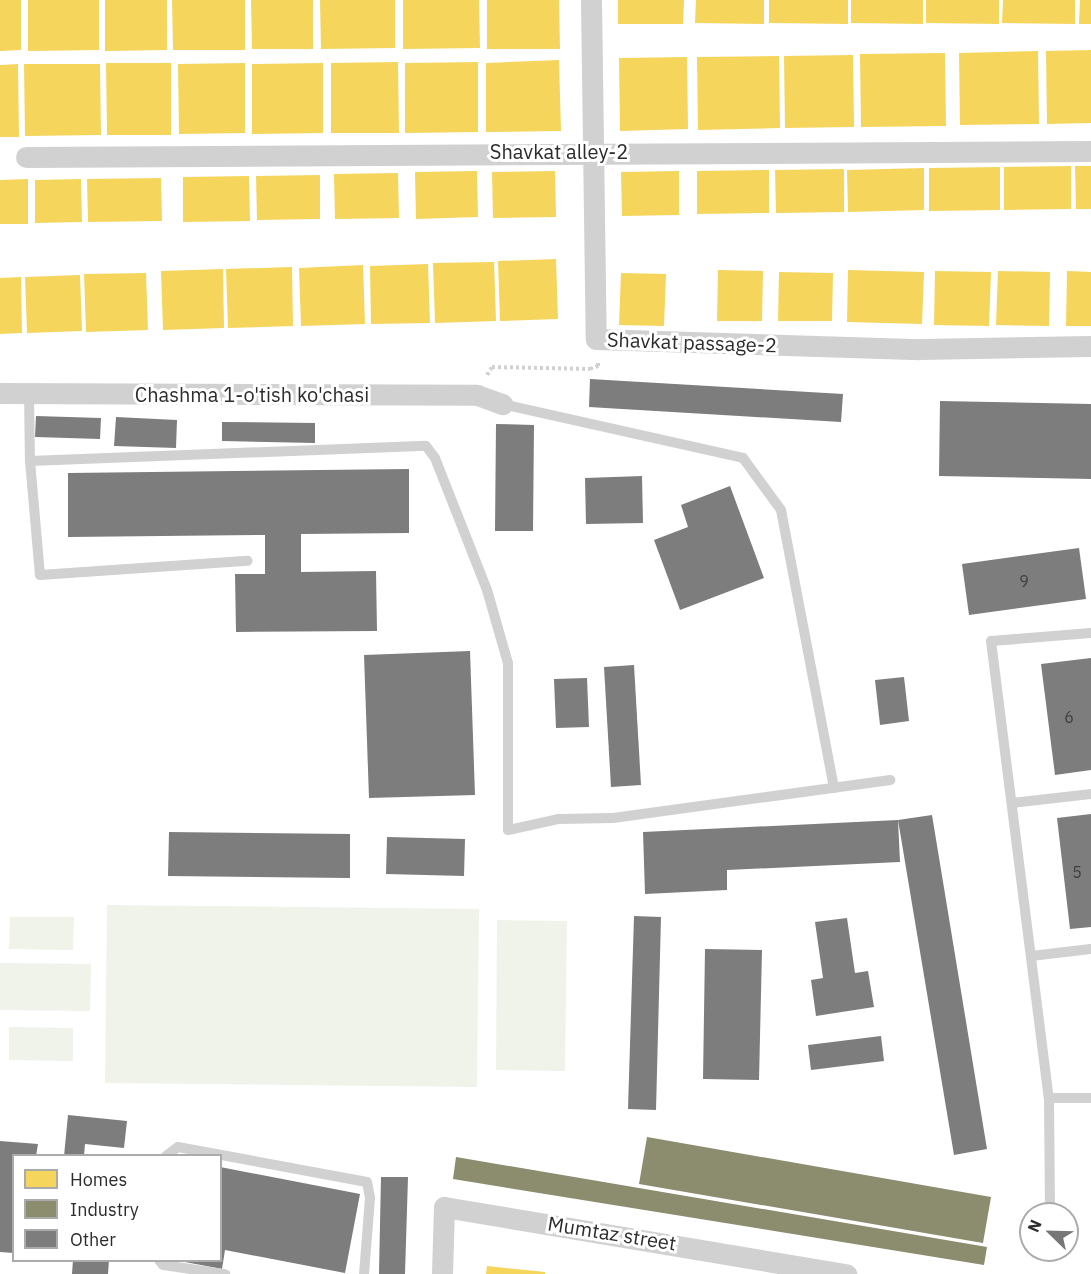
<!DOCTYPE html>
<html>
<head>
<meta charset="utf-8">
<style>
	body { margin:0 }
	#map { position:relative; width:1091px; height:1274px; overflow:hidden; background:#fff; font-family:"IBM Plex Sans",sans-serif }
	div>[style] { position:absolute }
	.green>* { inset:0; background:#eff3ea }
	.homes>* { inset:0; background:#f6d55c }
	.industry>* { inset:0; background:#8c8c6e }
	.building>* { inset:0; background:#7d7d7d }
	.path>* { height:4px; margin-top:-2px; transform-origin:0; background:repeating-linear-gradient(90deg,#d1d1d1 0 3px,transparent 0 6px) }
	.lane>* { height:10px; margin:-5px; padding:0 5px; transform-origin:5px; border-radius:5px; background:#d1d1d1 }
	.street>* { height:21px; margin:-10.5px; padding:0 10.5px; transform-origin:10.5px; border-radius:10.5px; background:#d1d1d1 }
	span { translate:-50% -50%; white-space:nowrap; text-align:center; line-height:1.15; -webkit-text-stroke:6px #fff; paint-order:stroke }
	.number-label { font-size:16px; color:#404040 }
	.number-label span { -webkit-text-stroke-width:0 }
	.street-label { font-size:20px; color:#2c2c2c }
	.legend { position:absolute; left:12px; top:1154px; width:210px; height:108px; box-sizing:border-box; background:#fff; border:2px solid #ababab; margin:0; padding:8px 10px; list-style:none; font-size:18px; color:#2c2c2c }
	.legend li { display:flex; align-items:center; gap:12px; height:30px }
	.legend b { width:30px; border:2px solid #ababab }
	.north { position:absolute; left:1019px; top:1202px; width:60px; height:60px; box-sizing:border-box; background:#fff; border:2px solid #ababab; border-radius:50%; rotate:293deg; font-size:16px; font-weight:700; line-height:24px; text-align:center; color:#2c2c2c }
	.north::after { content:''; display:block; margin:auto; width:21px; height:27px; background:#767676; clip-path:polygon(50% 0,100% 100%,50% 72%,0 100%) }
</style>
</head>
<body>
<div id="map">
	<div class="green">
		<div style="clip-path:polygon(107px 905px,479px 909px,477px 1087px,105px 1083px)"></div>
		<div style="clip-path:polygon(10px 917px,74px 917px,73px 950px,9px 949px)"></div>
		<div style="clip-path:polygon(497px 920px,567px 921px,565px 1071px,496px 1070px)"></div>
		<div style="clip-path:polygon(0 963px,91px 964px,90px 1011px,0 1010px)"></div>
		<div style="clip-path:polygon(9px 1027px,73px 1028px,73px 1061px,9px 1060px)"></div>
	</div>
	<div class="homes">
		<div style="clip-path:polygon(0 0,21px 0,21px 50px,0 51px)"></div>
		<div style="clip-path:polygon(28px 0,99px 0,99px 50px,28px 51px)"></div>
		<div style="clip-path:polygon(105px 0,167px 0,167px 50px,105px 51px)"></div>
		<div style="clip-path:polygon(172px 0,245px 0,245px 50px,173px 50px)"></div>
		<div style="clip-path:polygon(251px 0,313px 0,313px 49px,252px 49px)"></div>
		<div style="clip-path:polygon(320px 0,395px 0,395px 48px,321px 49px)"></div>
		<div style="clip-path:polygon(403px 0,479px 0,480px 48px,403px 49px)"></div>
		<div style="clip-path:polygon(487px 0,559px 0,560px 49px,487px 49px)"></div>
		<div style="clip-path:polygon(618px 0,684px 0,683px 24px,618px 24px)"></div>
		<div style="clip-path:polygon(696px 0,764px 0,764px 24px,695px 23px)"></div>
		<div style="clip-path:polygon(769px 0,848px 0,848px 24px,769px 23px)"></div>
		<div style="clip-path:polygon(851px 0,923px 0,923px 24px,851px 23px)"></div>
		<div style="clip-path:polygon(926px 0,999px 0,999px 24px,926px 23px)"></div>
		<div style="clip-path:polygon(1003px 0,1075px 0,1075px 24px,1002px 23px)"></div>
		<div style="clip-path:polygon(1080px 0,1091px 0,1091px 24px,1079px 24px)"></div>
		<div style="clip-path:polygon(1091px 50px,1091px 123px,1047px 124px,1046px 51px)"></div>
		<div style="clip-path:polygon(1038px 51px,1039px 124px,960px 125px,959px 53px)"></div>
		<div style="clip-path:polygon(945px 53px,946px 126px,861px 127px,860px 54px)"></div>
		<div style="clip-path:polygon(853px 55px,854px 127px,785px 128px,784px 56px)"></div>
		<div style="clip-path:polygon(779px 56px,780px 128px,698px 130px,697px 57px)"></div>
		<div style="clip-path:polygon(687px 57px,688px 129px,620px 131px,619px 58px)"></div>
		<div style="clip-path:polygon(559px 60px,561px 131px,486px 132px,486px 63px)"></div>
		<div style="clip-path:polygon(398px 62px,399px 133px,331px 133px,331px 63px)"></div>
		<div style="clip-path:polygon(478px 62px,478px 132px,405px 133px,405px 63px)"></div>
		<div style="clip-path:polygon(106px 63px,171px 63px,171px 135px,107px 135px)"></div>
		<div style="clip-path:polygon(245px 63px,245px 133px,179px 134px,178px 64px)"></div>
		<div style="clip-path:polygon(323px 63px,323px 133px,252px 134px,252px 64px)"></div>
		<div style="clip-path:polygon(18px 64px,19px 137px,0 137px,0 65px)"></div>
		<div style="clip-path:polygon(24px 64px,100px 64px,101px 135px,25px 136px)"></div>
		<div style="clip-path:polygon(1071px 166px,1071px 209px,1004px 210px,1004px 167px)"></div>
		<div style="clip-path:polygon(1075px 166px,1091px 166px,1091px 209px,1076px 209px)"></div>
		<div style="clip-path:polygon(1000px 167px,1000px 210px,929px 211px,929px 168px)"></div>
		<div style="clip-path:polygon(924px 168px,924px 210px,848px 212px,847px 170px)"></div>
		<div style="clip-path:polygon(844px 169px,844px 212px,776px 213px,775px 170px)"></div>
		<div style="clip-path:polygon(769px 170px,769px 213px,697px 214px,697px 171px)"></div>
		<div style="clip-path:polygon(477px 171px,478px 217px,416px 219px,415px 172px)"></div>
		<div style="clip-path:polygon(555px 171px,556px 217px,493px 218px,492px 172px)"></div>
		<div style="clip-path:polygon(679px 171px,679px 215px,622px 216px,621px 172px)"></div>
		<div style="clip-path:polygon(398px 173px,399px 218px,335px 219px,334px 174px)"></div>
		<div style="clip-path:polygon(320px 175px,320px 219px,257px 220px,256px 176px)"></div>
		<div style="clip-path:polygon(249px 176px,250px 221px,183px 222px,183px 177px)"></div>
		<div style="clip-path:polygon(161px 178px,162px 221px,88px 222px,87px 179px)"></div>
		<div style="clip-path:polygon(28px 179px,28px 224px,0 224px,0 180px)"></div>
		<div style="clip-path:polygon(81px 179px,82px 222px,35px 223px,35px 180px)"></div>
		<div style="clip-path:polygon(556px 259px,558px 319px,500px 321px,498px 261px)"></div>
		<div style="clip-path:polygon(494px 262px,496px 321px,435px 323px,433px 263px)"></div>
		<div style="clip-path:polygon(428px 264px,430px 323px,371px 324px,370px 266px)"></div>
		<div style="clip-path:polygon(363px 265px,365px 324px,301px 326px,299px 268px)"></div>
		<div style="clip-path:polygon(292px 267px,293px 326px,228px 328px,226px 269px)"></div>
		<div style="clip-path:polygon(223px 269px,224px 328px,163px 330px,161px 271px)"></div>
		<div style="clip-path:polygon(718px 270px,763px 271px,762px 321px,717px 321px)"></div>
		<div style="clip-path:polygon(848px 270px,924px 272px,922px 324px,847px 322px)"></div>
		<div style="clip-path:polygon(935px 271px,991px 272px,989px 326px,934px 325px)"></div>
		<div style="clip-path:polygon(998px 271px,1050px 272px,1049px 326px,996px 325px)"></div>
		<div style="clip-path:polygon(1067px 271px,1091px 272px,1091px 326px,1066px 326px)"></div>
		<div style="clip-path:polygon(779px 272px,833px 273px,832px 321px,778px 321px)"></div>
		<div style="clip-path:polygon(146px 273px,148px 330px,86px 332px,84px 274px)"></div>
		<div style="clip-path:polygon(621px 273px,666px 274px,664px 326px,619px 325px)"></div>
		<div style="clip-path:polygon(80px 275px,82px 331px,27px 333px,25px 277px)"></div>
		<div style="clip-path:polygon(21px 277px,22px 333px,0 334px,0 278px)"></div>
		<div style="clip-path:polygon(487px 1266px,545px 1272px,545px 1274px,486px 1274px)"></div>
	</div>
	<div class="industry">
		<div style="clip-path:polygon(647px 1137px,991px 1197px,983px 1243px,639px 1184px)"></div>
		<div style="clip-path:polygon(456px 1157px,987px 1247px,984px 1265px,453px 1179px)"></div>
	</div>
	<div class="building">
		<div style="clip-path:polygon(590px 379px,843px 394px,841px 422px,589px 407px)"></div>
		<div style="clip-path:polygon(940px 401px,1091px 404px,1091px 479px,939px 476px)"></div>
		<div style="clip-path:polygon(36px 416px,101px 418px,100px 439px,35px 437px)"></div>
		<div style="clip-path:polygon(116px 417px,177px 420px,176px 448px,114px 446px)"></div>
		<div style="clip-path:polygon(222px 422px,315px 423px,315px 443px,222px 441px)"></div>
		<div style="clip-path:polygon(496px 424px,534px 425px,533px 531px,495px 531px)"></div>
		<div style="clip-path:polygon(409px 469px,409px 533px,301px 534px,301px 572px,376px 571px,377px 631px,236px 632px,235px 574px,265px 574px,265px 535px,68px 537px,68px 473px)"></div>
		<div style="clip-path:polygon(642px 476px,643px 523px,586px 524px,585px 478px)"></div>
		<div style="clip-path:polygon(730px 486px,764px 578px,680px 610px,654px 540px,688px 527px,681px 505px)"></div>
		<div style="clip-path:polygon(1079px 548px,1086px 599px,969px 615px,962px 564px)"></div>
		<div style="clip-path:polygon(470px 651px,475px 795px,369px 798px,364px 655px)"></div>
		<div style="clip-path:polygon(1091px 658px,1091px 770px,1055px 775px,1041px 664px)"></div>
		<div style="clip-path:polygon(634px 665px,641px 785px,611px 787px,604px 667px)"></div>
		<div style="clip-path:polygon(904px 677px,909px 721px,880px 725px,875px 680px)"></div>
		<div style="clip-path:polygon(587px 678px,589px 727px,556px 728px,554px 679px)"></div>
		<div style="clip-path:polygon(1091px 814px,1091px 927px,1070px 929px,1057px 818px)"></div>
		<div style="clip-path:polygon(932px 815px,987px 1149px,954px 1155px,898px 820px,900px 862px,727px 870px,727px 890px,645px 894px,643px 832px,898px 820px)"></div>
		<div style="clip-path:polygon(169px 832px,350px 834px,350px 878px,168px 876px)"></div>
		<div style="clip-path:polygon(387px 837px,465px 839px,464px 876px,386px 874px)"></div>
		<div style="clip-path:polygon(634px 916px,661px 917px,656px 1110px,628px 1109px)"></div>
		<div style="clip-path:polygon(847px 918px,855px 973px,868px 971px,874px 1007px,816px 1016px,811px 980px,823px 978px,815px 922px)"></div>
		<div style="clip-path:polygon(705px 949px,762px 950px,759px 1080px,703px 1079px)"></div>
		<div style="clip-path:polygon(881px 1036px,884px 1061px,811px 1070px,808px 1045px)"></div>
		<div style="clip-path:polygon(68px 1115px,127px 1121px,124px 1148px,85px 1144px,84px 1156px,64px 1156px)"></div>
		<div style="clip-path:polygon(0 1141px,38px 1144px,36px 1156px,14px 1156px,14px 1253px,0 1252px)"></div>
		<div style="clip-path:polygon(220px 1167px,360px 1194px,345px 1273px,225px 1250px,222px 1269px,185px 1262px,220px 1260px)"></div>
		<div style="clip-path:polygon(381px 1177px,408px 1177px,405px 1274px,379px 1274px)"></div>
		<div style="clip-path:polygon(73px 1260px,109px 1260px,108px 1274px,72px 1274px)"></div>
	</div>
	<div class="path">
		<div style="left:487px;top:375px;width:9px;rotate:-58deg"></div>
		<div style="left:492px;top:367px;width:98px;rotate:1.2deg"></div>
		<div style="left:590px;top:369px;width:9px;rotate:-21deg"></div>
		<div style="left:598px;top:366px;width:5px;rotate:-90deg"></div>
	</div>
	<div class="lane">
		<div style="left:29px;top:393px;width:68px;rotate:89.2deg"></div>
		<div style="left:30px;top:461px;width:114px;rotate:85deg"></div>
		<div style="left:40px;top:575px;width:208px;rotate:-3.9deg"></div>
		<div style="left:502px;top:404px;width:247px;rotate:12.6deg"></div>
		<div style="left:743px;top:458px;width:64px;rotate:53.8deg"></div>
		<div style="left:781px;top:510px;width:283px;rotate:79.2deg"></div>
		<div style="left:30px;top:461px;width:396px;rotate:-2.2deg"></div>
		<div style="left:426px;top:446px;width:15px;rotate:53deg"></div>
		<div style="left:435px;top:458px;width:142px;rotate:68.5deg"></div>
		<div style="left:487px;top:590px;width:76px;rotate:74deg"></div>
		<div style="left:508px;top:663px;width:167px;rotate:90deg"></div>
		<div style="left:508px;top:830px;width:51px;rotate:-12.4deg"></div>
		<div style="left:558px;top:819px;width:55px;rotate:-1deg"></div>
		<div style="left:613px;top:818px;width:280px;rotate:-7.8deg"></div>
		<div style="left:1091px;top:633px;width:100px;rotate:175.4deg"></div>
		<div style="left:991px;top:641px;width:461px;rotate:82.8deg"></div>
		<div style="left:1049px;top:1098px;width:42px"></div>
		<div style="left:1012px;top:803px;width:80px;rotate:-6.5deg"></div>
		<div style="left:1031px;top:956px;width:60px;rotate:-6.7deg"></div>
		<div style="left:1049px;top:1098px;width:116px;rotate:89.5deg"></div>
		<div style="left:166px;top:1156px;width:15px;rotate:-37deg"></div>
		<div style="left:178px;top:1147px;width:192px;rotate:10.5deg"></div>
		<div style="left:367px;top:1182px;width:16px;rotate:79deg"></div>
		<div style="left:370px;top:1198px;width:76px;rotate:94.5deg"></div>
		<div style="left:159px;top:1260px;width:6px;rotate:51deg"></div>
		<div style="left:163px;top:1265px;width:63px;rotate:8.3deg"></div>
	</div>
	<div class="street">
		<div style="left:591px;top:0;width:339px;rotate:89.2deg"></div>
		<div style="left:596px;top:339px;width:324px;rotate:1.8deg"></div>
		<div style="left:920px;top:349px;width:171px;rotate:-1deg"></div>
		<div style="left:26px;top:157px;width:1065px;rotate:-0.32deg"></div>
		<div style="left:0;top:393px;width:477px;rotate:0.2deg"></div>
		<div style="left:477px;top:395px;width:27px;rotate:20deg"></div>
		<div style="left:442px;top:1274px;width:67px;rotate:-88.3deg"></div>
		<div style="left:444px;top:1207px;width:408px;rotate:9.5deg"></div>
	</div>
	<div class="number-label">
		<span style="left:1024px;top:581px">9</span>
		<span style="left:1069px;top:717px">6</span>
		<span style="left:1077px;top:872px">5</span>
	</div>
	<div class="street-label">
		<span style="left:559px;top:151px">Shavkat alley-2</span>
		<span style="left:692px;top:342px;rotate:2deg">Shavkat passage-2</span>
		<span style="left:252px;top:394px">Chashma 1-o'tish ko'chasi</span>
		<span style="left:612px;top:1233px;rotate:9deg">Mumtаz street</span>
	</div>
	<ul class="legend">
	<li><b style="height:16px;background:#f6d55c"></b>Homes</li>
	<li><b style="height:16px;background:#8c8c6e"></b>Industry</li>
	<li><b style="height:16px;background:#7d7d7d"></b>Other</li>
	</ul>
	<div class="north">N</div>
</div>
</body>
</html>
